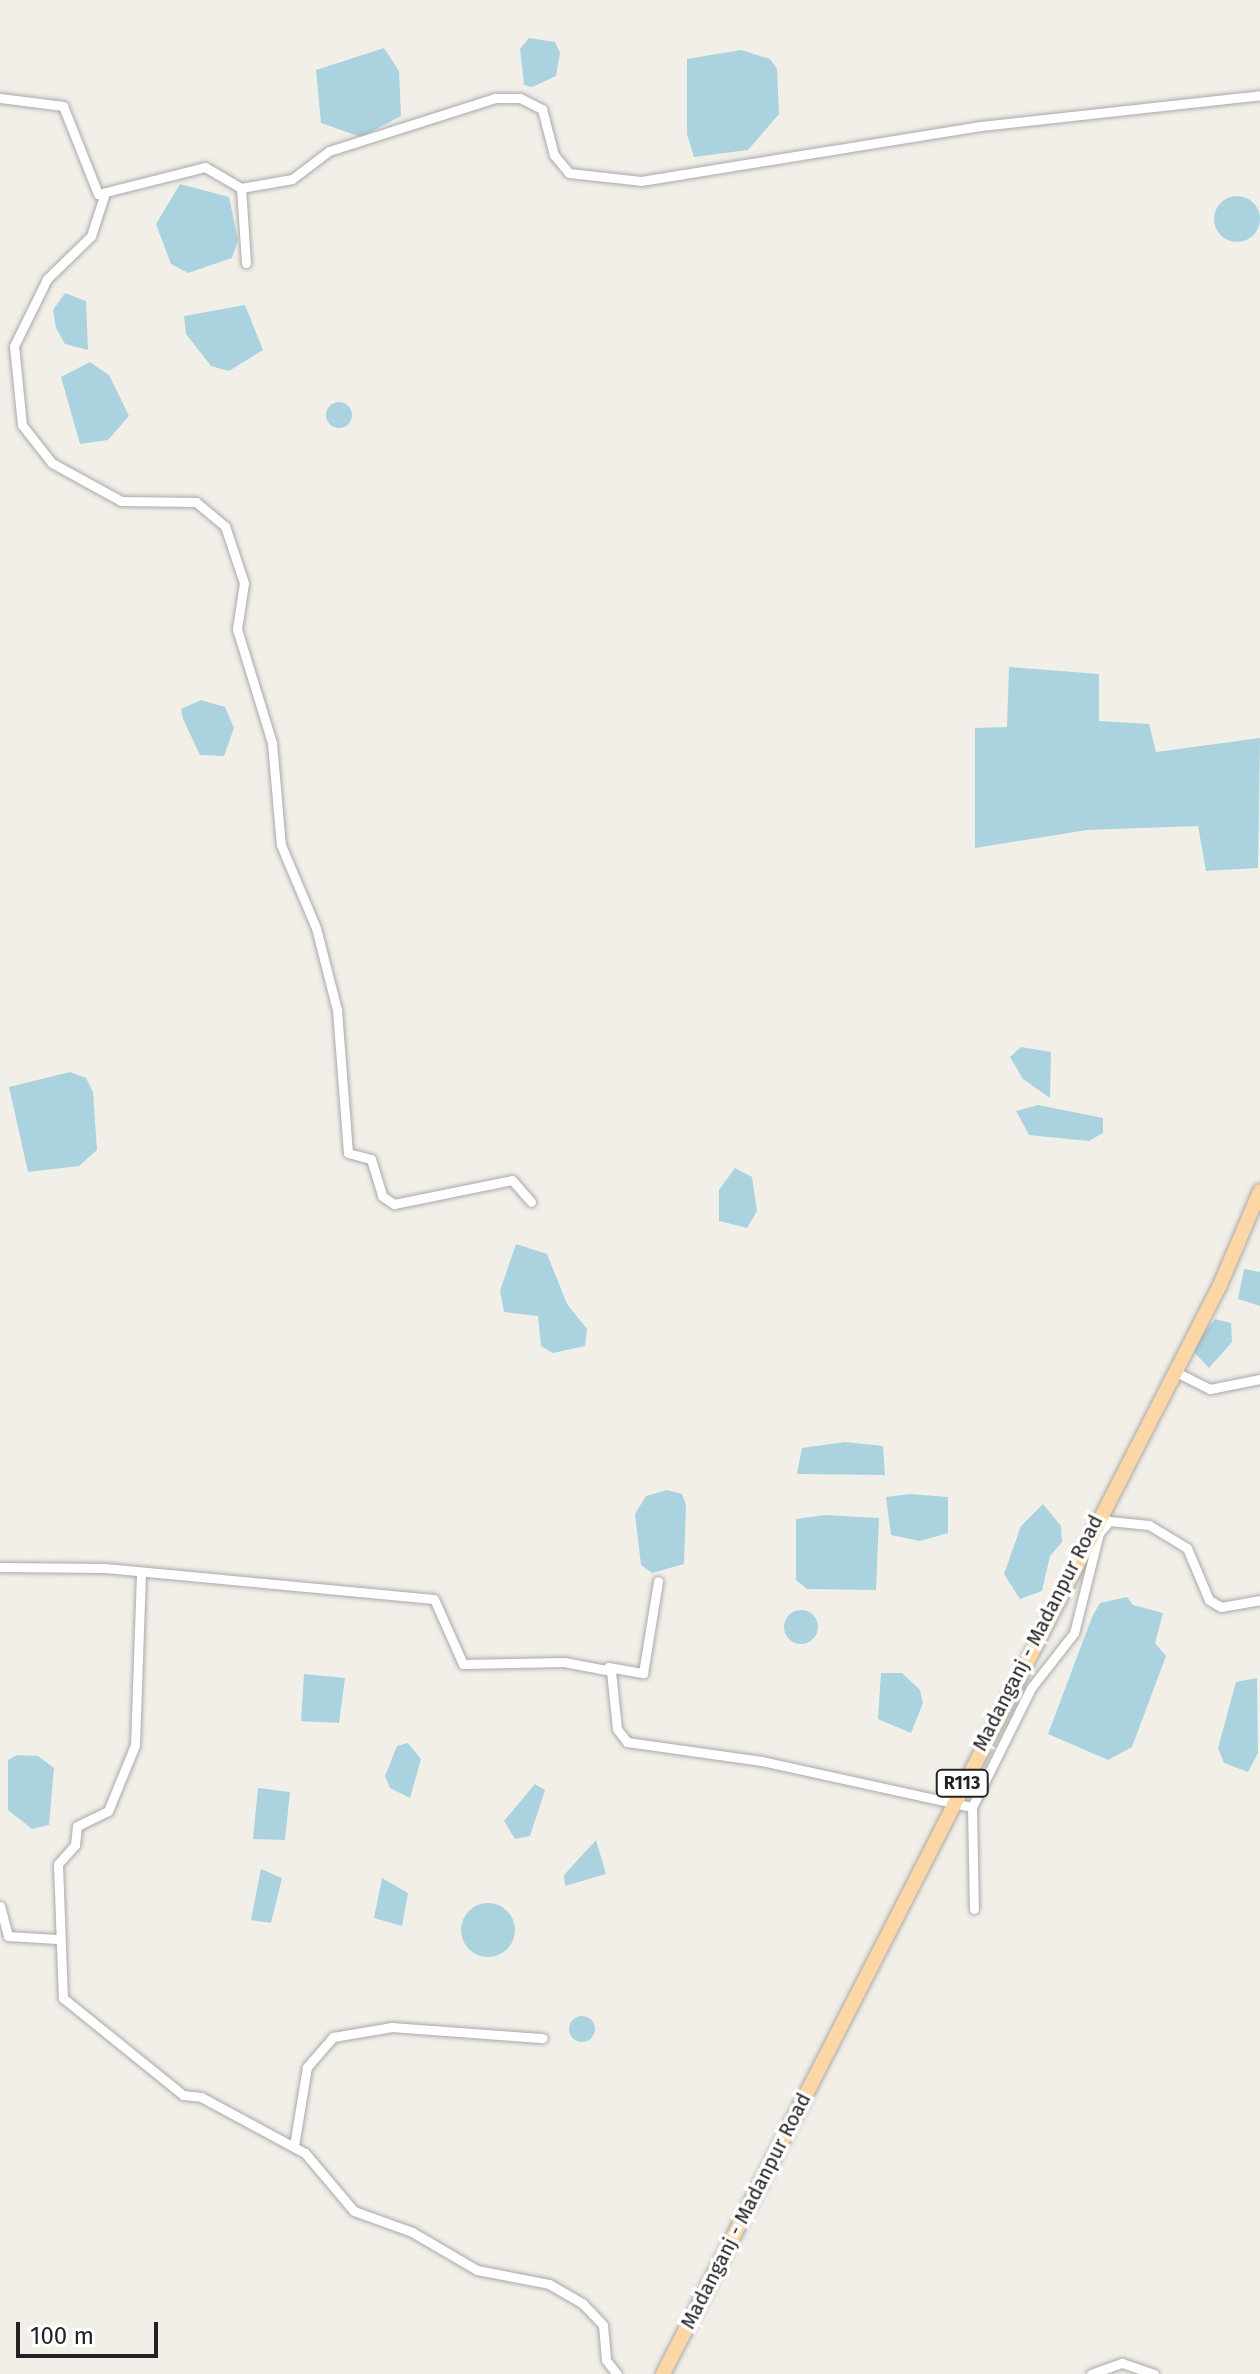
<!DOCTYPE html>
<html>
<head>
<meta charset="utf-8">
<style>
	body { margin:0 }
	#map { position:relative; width:1260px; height:2374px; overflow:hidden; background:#f2efe9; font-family:"Fira Sans",sans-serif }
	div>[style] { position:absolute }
	.water>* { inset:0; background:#aad3df }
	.round { border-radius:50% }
	.roads { filter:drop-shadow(0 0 2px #a9a9a9) drop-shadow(0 0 2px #a9a9a9) }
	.street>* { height:9px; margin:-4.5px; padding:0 4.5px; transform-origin:4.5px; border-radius:4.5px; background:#fff }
	.primary>* { height:14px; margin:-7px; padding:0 7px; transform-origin:7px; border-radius:7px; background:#fcd6a4 }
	span { translate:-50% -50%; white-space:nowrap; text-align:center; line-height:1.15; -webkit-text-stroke:7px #fff; paint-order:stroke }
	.shield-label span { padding:2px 6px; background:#fff; border:2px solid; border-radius:6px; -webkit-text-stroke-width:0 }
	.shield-label { font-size:18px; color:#222; font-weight:700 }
	.street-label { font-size:20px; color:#222 }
	.scale { position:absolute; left:16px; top:2322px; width:142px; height:36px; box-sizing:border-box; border:4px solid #222; border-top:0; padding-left:10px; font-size:24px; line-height:28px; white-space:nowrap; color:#222; -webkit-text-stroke:6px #fff; paint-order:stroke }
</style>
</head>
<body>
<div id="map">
	<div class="water">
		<div style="clip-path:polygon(529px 38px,555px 42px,560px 53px,556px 76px,532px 87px,524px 85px,520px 49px)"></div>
		<div style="clip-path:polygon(384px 48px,399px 71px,401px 116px,361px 137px,321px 123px,316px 70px)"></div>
		<div style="clip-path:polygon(741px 50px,770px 59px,777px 69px,779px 114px,748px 150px,694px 157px,687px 134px,687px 59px)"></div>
		<div style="clip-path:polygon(180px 184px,229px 197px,238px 240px,232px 258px,188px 273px,171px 264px,156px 224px)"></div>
		<div class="round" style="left:1214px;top:196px;width:46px;height:46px"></div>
		<div style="clip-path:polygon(65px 293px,86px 301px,88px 350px,65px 344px,56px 328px,53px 310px)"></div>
		<div style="clip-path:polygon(245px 305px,263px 350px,229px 371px,211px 366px,186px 334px,184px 316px)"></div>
		<div style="clip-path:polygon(90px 362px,109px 375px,129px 416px,108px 440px,80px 444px,61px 377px)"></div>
		<div class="round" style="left:326px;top:402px;width:26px;height:26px"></div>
		<div style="clip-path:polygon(1009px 667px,1099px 674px,1099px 721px,1149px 724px,1156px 752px,1260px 738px,1258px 868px,1206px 871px,1198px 826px,1087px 830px,975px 848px,975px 728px,1007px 727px)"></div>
		<div style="clip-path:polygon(201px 700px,225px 707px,234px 728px,224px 756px,200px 755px,183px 719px,181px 709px)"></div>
		<div style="clip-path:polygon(1021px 1047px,1051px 1052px,1050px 1098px,1023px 1079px,1010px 1057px)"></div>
		<div style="clip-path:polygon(70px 1072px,86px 1078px,93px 1092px,97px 1150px,79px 1166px,28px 1172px,9px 1087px)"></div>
		<div style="clip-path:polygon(1038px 1105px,1103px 1118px,1103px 1133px,1089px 1141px,1029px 1135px,1016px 1111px)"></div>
		<div style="clip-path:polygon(735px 1168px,752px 1177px,757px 1211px,747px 1228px,719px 1221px,719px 1190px)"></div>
		<div style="clip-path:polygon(516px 1244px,547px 1254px,567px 1304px,587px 1329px,585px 1346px,553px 1353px,541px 1346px,538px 1316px,504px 1312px,500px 1291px)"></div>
		<div style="clip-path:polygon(1244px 1269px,1260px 1272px,1260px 1306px,1238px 1299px)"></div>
		<div style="clip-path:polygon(1215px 1319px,1231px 1323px,1232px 1342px,1209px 1368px,1191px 1349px)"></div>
		<div style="clip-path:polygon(845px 1442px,883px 1446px,885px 1475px,797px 1474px,802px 1448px)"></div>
		<div style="clip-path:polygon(667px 1490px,682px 1494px,686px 1505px,684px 1564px,652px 1573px,641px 1565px,635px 1514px,646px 1496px)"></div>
		<div style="clip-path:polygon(909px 1494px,948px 1497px,948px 1533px,920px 1541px,891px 1535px,886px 1497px)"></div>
		<div style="clip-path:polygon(1043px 1504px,1061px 1526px,1062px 1542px,1050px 1556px,1042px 1591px,1020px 1599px,1004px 1574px,1021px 1526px)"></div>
		<div style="clip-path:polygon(825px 1515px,879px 1518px,876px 1590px,807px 1589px,796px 1580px,796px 1519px)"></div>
		<div style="clip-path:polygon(1127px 1597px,1133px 1605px,1163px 1613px,1155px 1643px,1166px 1656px,1132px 1747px,1108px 1760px,1048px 1734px,1092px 1617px,1100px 1603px)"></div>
		<div class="round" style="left:784px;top:1610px;width:34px;height:34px"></div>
		<div style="clip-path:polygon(881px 1673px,902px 1673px,920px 1690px,923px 1703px,911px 1733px,878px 1719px)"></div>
		<div style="clip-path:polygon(304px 1674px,345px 1678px,339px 1723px,301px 1721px)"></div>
		<div style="clip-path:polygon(1257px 1678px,1258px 1753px,1248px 1772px,1224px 1763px,1218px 1748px,1236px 1682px)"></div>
		<div style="clip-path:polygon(408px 1743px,421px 1759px,410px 1798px,390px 1788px,385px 1776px,397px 1746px)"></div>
		<div style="clip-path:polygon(17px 1755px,38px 1756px,54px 1768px,49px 1825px,32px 1829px,8px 1810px,8px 1760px)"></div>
		<div style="clip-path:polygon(535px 1784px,545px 1790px,530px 1836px,515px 1839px,504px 1821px)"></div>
		<div style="clip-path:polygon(258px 1788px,290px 1792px,285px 1840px,253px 1839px)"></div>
		<div style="clip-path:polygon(596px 1840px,606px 1874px,565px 1886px,564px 1875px)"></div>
		<div style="clip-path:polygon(261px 1869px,282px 1878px,271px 1923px,251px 1920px)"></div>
		<div style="clip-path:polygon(382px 1878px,408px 1893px,402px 1926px,374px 1918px)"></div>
		<div class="round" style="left:461px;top:1903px;width:54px;height:54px"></div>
		<div class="round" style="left:569px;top:2016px;width:26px;height:26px"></div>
	</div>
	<div class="roads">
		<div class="street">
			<div style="left:0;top:98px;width:64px;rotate:7.2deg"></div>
			<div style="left:63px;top:106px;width:95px;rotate:68.3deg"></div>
			<div style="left:98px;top:194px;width:110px;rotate:-14.2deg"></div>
			<div style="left:205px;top:167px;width:42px;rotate:30.3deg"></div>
			<div style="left:104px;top:196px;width:42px;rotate:108deg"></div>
			<div style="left:91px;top:236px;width:62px;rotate:135.7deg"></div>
			<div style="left:47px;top:279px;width:75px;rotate:116.2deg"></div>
			<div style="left:14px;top:346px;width:79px;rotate:84.2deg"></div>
			<div style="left:22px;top:425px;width:48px;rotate:51.7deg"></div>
			<div style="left:52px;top:463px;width:79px;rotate:28.8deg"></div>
			<div style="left:121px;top:501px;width:75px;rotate:0.8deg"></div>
			<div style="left:196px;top:502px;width:38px;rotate:40deg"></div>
			<div style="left:225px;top:526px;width:60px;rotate:71.6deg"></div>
			<div style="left:244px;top:583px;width:47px;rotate:98.7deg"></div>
			<div style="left:237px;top:629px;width:119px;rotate:72.9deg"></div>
			<div style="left:272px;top:743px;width:102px;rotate:85deg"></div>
			<div style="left:281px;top:845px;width:90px;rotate:67.1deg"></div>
			<div style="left:316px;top:928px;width:85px;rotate:75.6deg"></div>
			<div style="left:337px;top:1010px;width:143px;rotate:85.6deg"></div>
			<div style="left:348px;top:1153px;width:24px;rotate:15deg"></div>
			<div style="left:371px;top:1159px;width:39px;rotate:73deg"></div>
			<div style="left:382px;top:1196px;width:14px;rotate:34deg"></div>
			<div style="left:394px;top:1204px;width:120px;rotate:-11.5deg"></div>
			<div style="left:512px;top:1180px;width:29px;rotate:49deg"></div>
			<div style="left:246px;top:263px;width:75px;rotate:-93.8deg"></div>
			<div style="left:241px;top:188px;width:52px;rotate:-10deg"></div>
			<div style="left:292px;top:179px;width:46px;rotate:-37.1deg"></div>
			<div style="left:329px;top:151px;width:174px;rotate:-17.7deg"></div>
			<div style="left:495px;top:98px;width:25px"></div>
			<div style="left:520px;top:98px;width:25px;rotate:27deg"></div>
			<div style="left:542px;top:109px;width:48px;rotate:75.4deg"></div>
			<div style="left:554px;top:155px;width:23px;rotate:50deg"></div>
			<div style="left:569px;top:173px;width:72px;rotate:6.3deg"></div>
			<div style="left:641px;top:181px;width:344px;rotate:-9.2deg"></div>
			<div style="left:981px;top:126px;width:281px;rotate:-6.3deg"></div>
			<div style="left:1174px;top:1371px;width:40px;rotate:26.6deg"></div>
			<div style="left:1210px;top:1389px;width:51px;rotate:-11.3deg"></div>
			<div style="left:0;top:1567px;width:105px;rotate:0.5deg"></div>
			<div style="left:105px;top:1568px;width:330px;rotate:5.4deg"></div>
			<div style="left:434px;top:1599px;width:71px;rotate:66deg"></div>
			<div style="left:463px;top:1664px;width:101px;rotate:-1.1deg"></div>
			<div style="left:564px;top:1662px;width:48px;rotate:10.8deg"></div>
			<div style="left:611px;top:1671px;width:58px;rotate:84.1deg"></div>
			<div style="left:617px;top:1729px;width:16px;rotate:52deg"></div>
			<div style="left:627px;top:1742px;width:136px;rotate:8deg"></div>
			<div style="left:762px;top:1761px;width:215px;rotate:12.4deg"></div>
			<div style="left:972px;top:1807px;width:102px;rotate:88.9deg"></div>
			<div style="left:141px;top:1573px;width:172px;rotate:92deg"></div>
			<div style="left:135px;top:1745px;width:71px;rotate:112.2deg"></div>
			<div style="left:108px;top:1811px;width:34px;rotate:154deg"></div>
			<div style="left:77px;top:1826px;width:19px;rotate:96deg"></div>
			<div style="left:75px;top:1845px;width:25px;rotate:132deg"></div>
			<div style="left:58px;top:1864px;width:134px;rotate:87.9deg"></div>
			<div style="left:63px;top:1998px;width:154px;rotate:38.9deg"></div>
			<div style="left:183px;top:2095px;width:18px;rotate:6deg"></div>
			<div style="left:201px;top:2097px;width:118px;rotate:28.3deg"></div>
			<div style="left:305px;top:2153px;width:76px;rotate:49.8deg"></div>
			<div style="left:354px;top:2211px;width:62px;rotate:19.9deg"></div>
			<div style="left:412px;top:2232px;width:75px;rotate:30.3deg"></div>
			<div style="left:477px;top:2270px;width:73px;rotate:11deg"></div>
			<div style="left:549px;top:2284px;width:38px;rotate:30deg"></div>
			<div style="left:582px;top:2303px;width:30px;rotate:46deg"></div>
			<div style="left:603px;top:2325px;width:35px;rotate:85deg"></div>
			<div style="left:606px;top:2360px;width:18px;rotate:52deg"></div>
			<div style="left:608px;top:1667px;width:36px;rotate:10deg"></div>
			<div style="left:643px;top:1673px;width:93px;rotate:-80.7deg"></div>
			<div style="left:972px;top:1807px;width:133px;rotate:-63.6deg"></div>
			<div style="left:1031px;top:1688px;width:70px;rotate:-52deg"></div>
			<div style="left:1074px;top:1633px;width:103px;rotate:-76deg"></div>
			<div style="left:1099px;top:1533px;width:16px;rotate:-50deg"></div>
			<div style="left:1109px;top:1521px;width:40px;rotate:5.7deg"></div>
			<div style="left:1149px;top:1525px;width:44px;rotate:31.2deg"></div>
			<div style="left:1187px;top:1548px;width:56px;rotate:67.1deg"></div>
			<div style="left:1209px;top:1600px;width:14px;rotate:30deg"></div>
			<div style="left:1221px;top:1607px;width:40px;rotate:-10deg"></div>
			<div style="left:0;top:1906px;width:31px;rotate:75deg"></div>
			<div style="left:8px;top:1936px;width:49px;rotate:3.5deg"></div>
			<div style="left:294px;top:2146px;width:80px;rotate:-80.7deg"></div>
			<div style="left:307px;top:2067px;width:40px;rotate:-49deg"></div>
			<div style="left:333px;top:2037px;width:60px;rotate:-9.6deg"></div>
			<div style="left:392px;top:2027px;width:151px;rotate:4.2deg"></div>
			<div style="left:1091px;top:2374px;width:33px;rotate:-20deg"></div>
			<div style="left:1122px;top:2363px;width:34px;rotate:19deg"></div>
		</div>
		<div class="primary">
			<div style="left:663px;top:2374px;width:1223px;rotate:-62.91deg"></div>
			<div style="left:1220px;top:1285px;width:102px;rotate:-66.9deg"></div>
		</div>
	</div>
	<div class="shield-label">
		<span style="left:962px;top:1783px">R113</span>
	</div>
	<div class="street-label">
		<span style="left:1038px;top:1633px;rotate:-63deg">Madanganj - Madanpur Road</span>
		<span style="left:746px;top:2211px;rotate:-63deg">Madanganj - Madanpur Road</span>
	</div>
	<div class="scale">100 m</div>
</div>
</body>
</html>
